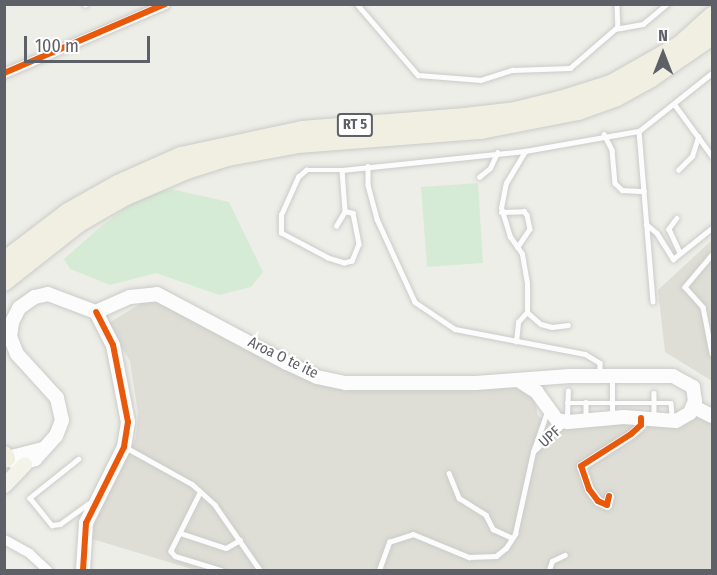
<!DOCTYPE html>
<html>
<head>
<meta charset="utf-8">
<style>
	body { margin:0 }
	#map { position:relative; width:717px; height:575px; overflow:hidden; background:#eeeee8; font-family:"Fira Sans Condensed",sans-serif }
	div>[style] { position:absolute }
	.education>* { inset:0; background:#deded6 }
	.green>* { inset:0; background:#d6ebd6 }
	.roads { filter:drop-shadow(0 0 2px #cacbc9) drop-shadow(0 0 2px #cacbc9) }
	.lane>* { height:4.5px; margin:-2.25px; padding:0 2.25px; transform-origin:2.25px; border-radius:2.25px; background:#fcfcfc }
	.street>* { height:9px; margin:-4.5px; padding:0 4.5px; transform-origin:4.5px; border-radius:4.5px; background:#fcfcfc }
	.secondary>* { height:14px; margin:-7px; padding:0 7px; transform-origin:7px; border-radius:7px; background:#fcfcfc }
	.primary>* { height:15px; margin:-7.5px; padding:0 7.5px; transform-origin:7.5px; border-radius:7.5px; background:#f3f3e9 }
	.highway>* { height:18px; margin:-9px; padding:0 9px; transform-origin:9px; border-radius:9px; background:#f0efe2 }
	.cycleway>* { height:6px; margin:-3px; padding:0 3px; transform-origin:3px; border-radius:3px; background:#e8590c }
	span { translate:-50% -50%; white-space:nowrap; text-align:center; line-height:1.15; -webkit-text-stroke:4.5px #fff; paint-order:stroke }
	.shield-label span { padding:2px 4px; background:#fff; border:2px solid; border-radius:4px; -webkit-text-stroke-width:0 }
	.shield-label { font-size:14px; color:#5e6067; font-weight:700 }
	.street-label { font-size:15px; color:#5e6067 }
	.frame { position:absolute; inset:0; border:6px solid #5e6067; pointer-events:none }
	.north { position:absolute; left:633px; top:24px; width:60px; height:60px; -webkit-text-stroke:4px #fff; paint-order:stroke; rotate:0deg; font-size:16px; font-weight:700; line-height:24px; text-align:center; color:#5e6067 }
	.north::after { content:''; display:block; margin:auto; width:21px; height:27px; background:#5e6067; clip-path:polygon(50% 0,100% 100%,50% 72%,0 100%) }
	.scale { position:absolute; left:24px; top:36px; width:126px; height:27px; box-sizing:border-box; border:3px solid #5e6067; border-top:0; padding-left:8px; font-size:18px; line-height:21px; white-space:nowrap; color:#5e6067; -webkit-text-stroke:4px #fff; paint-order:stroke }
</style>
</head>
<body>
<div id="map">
	<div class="education">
		<div style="clip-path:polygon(712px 240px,712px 381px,665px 352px,658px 290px)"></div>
		<div style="clip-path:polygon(153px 296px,326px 386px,360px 390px,520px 386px,534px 396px,538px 416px,562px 426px,644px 421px,697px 411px,712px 419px,712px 570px,195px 570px,89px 538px,95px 508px,136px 438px,138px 413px,130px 361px,107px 324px)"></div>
	</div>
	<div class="green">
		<div style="clip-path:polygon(478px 183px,483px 263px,427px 267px,421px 187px)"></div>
		<div style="clip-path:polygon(171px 189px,229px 202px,263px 272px,251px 287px,219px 295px,156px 273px,110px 285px,70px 269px,64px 259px,100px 227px,139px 198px)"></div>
	</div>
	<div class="roads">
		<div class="lane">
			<div style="left:357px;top:4px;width:94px;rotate:49.3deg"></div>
			<div style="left:418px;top:75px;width:63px;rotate:4.5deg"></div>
			<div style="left:481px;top:80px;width:33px;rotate:-18deg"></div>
			<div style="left:512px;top:70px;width:58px;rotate:-2deg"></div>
			<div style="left:570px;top:68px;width:60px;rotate:-40.9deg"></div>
			<div style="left:615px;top:29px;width:28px;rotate:-10deg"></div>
			<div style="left:643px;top:24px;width:31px;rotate:-40deg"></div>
			<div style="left:617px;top:4px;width:24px;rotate:88deg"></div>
			<div style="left:85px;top:5px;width:1px;rotate:-90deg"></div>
			<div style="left:675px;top:105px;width:63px;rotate:54deg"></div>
			<div style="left:639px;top:131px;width:171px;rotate:85.3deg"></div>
			<div style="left:604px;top:134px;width:18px;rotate:63deg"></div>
			<div style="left:612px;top:150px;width:33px;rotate:85deg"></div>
			<div style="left:615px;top:183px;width:10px;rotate:45deg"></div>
			<div style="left:622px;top:190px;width:22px;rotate:3deg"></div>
			<div style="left:368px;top:166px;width:19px;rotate:90deg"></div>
			<div style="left:368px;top:185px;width:35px;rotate:75deg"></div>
			<div style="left:377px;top:219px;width:91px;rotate:65.4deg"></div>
			<div style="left:415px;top:302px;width:48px;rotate:34deg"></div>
			<div style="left:455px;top:329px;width:132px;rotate:10.9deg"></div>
			<div style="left:585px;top:354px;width:17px;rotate:31deg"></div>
			<div style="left:600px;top:363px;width:10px;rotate:90deg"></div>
			<div style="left:342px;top:170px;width:41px;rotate:85.8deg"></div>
			<div style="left:678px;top:170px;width:20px;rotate:-45deg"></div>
			<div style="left:692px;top:156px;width:20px;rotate:-72deg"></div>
			<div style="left:479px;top:177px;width:14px;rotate:-39deg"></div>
			<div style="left:490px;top:168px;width:17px;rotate:-65deg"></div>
			<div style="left:501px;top:212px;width:23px;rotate:-2deg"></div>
			<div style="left:524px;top:211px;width:5px;rotate:53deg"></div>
			<div style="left:527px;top:215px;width:14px;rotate:78deg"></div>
			<div style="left:530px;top:229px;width:22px;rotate:124deg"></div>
			<div style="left:677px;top:218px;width:14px;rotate:126deg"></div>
			<div style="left:669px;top:229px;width:26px;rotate:65deg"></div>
			<div style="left:646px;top:224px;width:14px;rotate:39deg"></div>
			<div style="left:657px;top:233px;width:31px;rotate:58deg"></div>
			<div style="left:673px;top:259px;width:50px;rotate:-38.5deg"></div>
			<div style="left:336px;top:226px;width:17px;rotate:-59deg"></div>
			<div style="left:345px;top:211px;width:8px;rotate:14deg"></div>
			<div style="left:353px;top:213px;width:32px;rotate:79deg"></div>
			<div style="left:359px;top:244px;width:18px;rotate:112deg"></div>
			<div style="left:352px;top:261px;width:8px;rotate:166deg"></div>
			<div style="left:344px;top:263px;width:17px;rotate:-163deg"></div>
			<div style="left:328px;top:258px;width:53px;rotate:-152deg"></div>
			<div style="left:281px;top:233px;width:18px;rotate:-90deg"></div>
			<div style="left:281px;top:215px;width:42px;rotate:-65.9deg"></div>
			<div style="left:298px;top:177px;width:11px;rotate:-41deg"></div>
			<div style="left:306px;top:170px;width:36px"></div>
			<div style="left:342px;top:170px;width:184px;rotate:-5.9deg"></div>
			<div style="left:525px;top:151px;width:116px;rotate:-10deg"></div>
			<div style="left:639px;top:131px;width:93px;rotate:-38.5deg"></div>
			<div style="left:712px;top:255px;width:42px;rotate:130.2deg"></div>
			<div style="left:685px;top:287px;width:27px;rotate:48deg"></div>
			<div style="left:703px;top:307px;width:47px;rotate:78.9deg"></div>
			<div style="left:527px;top:312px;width:18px;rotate:41deg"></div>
			<div style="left:541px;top:324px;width:11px;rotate:15deg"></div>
			<div style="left:552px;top:327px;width:16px;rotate:-7deg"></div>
			<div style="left:516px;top:342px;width:20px;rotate:-84deg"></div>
			<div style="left:518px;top:322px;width:13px;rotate:-48deg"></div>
			<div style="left:527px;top:312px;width:29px;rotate:-90deg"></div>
			<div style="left:527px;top:283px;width:29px;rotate:-100deg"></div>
			<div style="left:522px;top:254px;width:21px;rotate:-125deg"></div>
			<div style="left:510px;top:237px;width:30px;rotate:-107deg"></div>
			<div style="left:501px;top:208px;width:25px;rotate:-79deg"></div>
			<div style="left:506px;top:183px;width:37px;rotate:-59deg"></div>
			<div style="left:654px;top:393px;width:21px;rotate:90deg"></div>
			<div style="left:586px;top:402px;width:11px;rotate:90deg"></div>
			<div style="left:567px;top:403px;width:104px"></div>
			<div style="left:671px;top:403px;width:12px;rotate:85deg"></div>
			<div style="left:567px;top:416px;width:25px;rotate:-88deg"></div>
			<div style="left:612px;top:417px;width:39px;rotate:-90deg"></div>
			<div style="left:127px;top:448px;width:74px;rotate:29deg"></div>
			<div style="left:192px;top:484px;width:31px;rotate:42deg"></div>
			<div style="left:215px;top:505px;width:79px;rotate:55.3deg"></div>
			<div style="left:535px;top:450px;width:39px;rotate:-42deg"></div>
			<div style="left:79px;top:459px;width:63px;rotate:141.5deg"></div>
			<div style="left:30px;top:498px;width:35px;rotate:51deg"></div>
			<div style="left:52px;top:525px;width:8px;rotate:-7deg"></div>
			<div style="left:60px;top:524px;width:34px;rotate:-36deg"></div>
			<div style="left:88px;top:504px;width:5px"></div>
			<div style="left:449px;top:473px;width:27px;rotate:68deg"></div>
			<div style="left:459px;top:498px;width:32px;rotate:32deg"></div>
			<div style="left:486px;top:515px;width:16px;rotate:63deg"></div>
			<div style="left:493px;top:529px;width:21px;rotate:25deg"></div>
			<div style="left:200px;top:493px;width:65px;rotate:116.6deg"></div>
			<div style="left:171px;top:551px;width:6px;rotate:51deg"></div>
			<div style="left:175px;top:556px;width:48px;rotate:16.9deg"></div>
			<div style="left:180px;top:533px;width:48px;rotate:18.1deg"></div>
			<div style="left:226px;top:548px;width:16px;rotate:-30deg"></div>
			<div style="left:379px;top:570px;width:30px;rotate:-70deg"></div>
			<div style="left:389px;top:542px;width:25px;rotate:-18deg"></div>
			<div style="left:413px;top:534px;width:61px;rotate:22.3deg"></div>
			<div style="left:469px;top:557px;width:27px;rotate:-2deg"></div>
			<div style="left:496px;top:556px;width:13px;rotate:-39deg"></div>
			<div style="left:506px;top:548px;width:17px;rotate:-57deg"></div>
			<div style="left:515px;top:534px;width:84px;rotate:-77.6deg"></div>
			<div style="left:533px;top:452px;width:42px;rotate:-70.7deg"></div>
			<div style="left:549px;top:570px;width:9px;rotate:-72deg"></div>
			<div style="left:552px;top:561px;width:14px;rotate:-25deg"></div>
		</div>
		<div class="street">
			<div style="left:4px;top:73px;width:175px;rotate:-23.2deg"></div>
			<div style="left:609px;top:496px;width:9px;rotate:103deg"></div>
			<div style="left:607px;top:505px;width:10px;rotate:-156deg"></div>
			<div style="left:598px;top:501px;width:15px;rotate:-127deg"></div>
			<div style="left:589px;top:489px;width:24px;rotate:-109deg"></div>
			<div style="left:581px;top:466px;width:59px;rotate:-32.6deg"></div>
			<div style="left:631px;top:434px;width:13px;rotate:-42deg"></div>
			<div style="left:641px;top:425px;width:7px;rotate:-90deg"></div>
			<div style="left:4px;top:539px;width:29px;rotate:29deg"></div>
			<div style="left:29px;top:553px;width:25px;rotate:43deg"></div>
		</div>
		<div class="secondary">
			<div style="left:96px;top:312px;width:37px;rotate:-24deg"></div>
			<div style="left:130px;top:297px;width:27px;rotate:-6deg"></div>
			<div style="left:157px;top:294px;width:147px;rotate:28deg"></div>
			<div style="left:287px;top:363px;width:33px;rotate:25deg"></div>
			<div style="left:317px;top:377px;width:30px;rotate:12deg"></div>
			<div style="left:346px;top:383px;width:130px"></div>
			<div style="left:476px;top:383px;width:94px;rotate:-4.3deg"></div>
			<div style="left:570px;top:376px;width:103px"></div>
			<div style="left:673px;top:376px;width:23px;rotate:29deg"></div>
			<div style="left:693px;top:387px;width:14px;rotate:82deg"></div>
			<div style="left:695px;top:401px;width:13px;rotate:113deg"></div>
			<div style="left:690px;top:413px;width:16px;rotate:150deg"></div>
			<div style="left:676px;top:421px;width:52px;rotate:-175.6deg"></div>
			<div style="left:624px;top:417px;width:56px;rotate:174.9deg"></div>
			<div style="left:568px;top:422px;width:11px;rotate:-170deg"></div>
			<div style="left:557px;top:420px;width:34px;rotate:-126deg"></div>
			<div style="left:537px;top:392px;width:19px;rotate:-148deg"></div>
			<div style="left:694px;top:407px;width:20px;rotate:27deg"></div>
			<div style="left:4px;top:457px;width:17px;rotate:25deg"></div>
			<div style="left:19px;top:464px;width:17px;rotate:-17deg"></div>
			<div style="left:35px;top:459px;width:31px;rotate:-48deg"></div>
			<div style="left:56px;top:436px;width:17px;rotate:-69deg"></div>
			<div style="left:62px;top:420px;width:23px;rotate:-103deg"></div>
			<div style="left:57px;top:398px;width:59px;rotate:-132.3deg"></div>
			<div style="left:17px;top:354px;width:18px;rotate:-112deg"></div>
			<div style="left:10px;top:337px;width:15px;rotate:-82deg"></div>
			<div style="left:12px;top:322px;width:16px;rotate:-63deg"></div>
			<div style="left:19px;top:308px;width:19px;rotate:-35deg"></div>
			<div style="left:35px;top:297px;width:13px;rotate:-13deg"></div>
			<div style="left:48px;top:294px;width:51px;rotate:20.6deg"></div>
			<div style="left:96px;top:312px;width:37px;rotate:63deg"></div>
			<div style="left:113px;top:345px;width:78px;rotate:79deg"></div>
			<div style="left:128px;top:422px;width:25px;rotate:99deg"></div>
			<div style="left:124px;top:447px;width:85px;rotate:116.6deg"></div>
			<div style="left:86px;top:523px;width:47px;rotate:93.7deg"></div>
			<div style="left:4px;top:459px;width:40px;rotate:-14.4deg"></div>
		</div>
		<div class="primary">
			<div style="left:4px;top:485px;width:29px;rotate:-46deg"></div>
		</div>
		<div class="highway">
			<div style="left:4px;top:261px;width:81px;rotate:-37.4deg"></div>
			<div style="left:68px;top:212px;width:57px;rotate:-29.2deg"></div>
			<div style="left:118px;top:184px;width:69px;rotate:-24deg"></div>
			<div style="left:181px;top:156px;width:124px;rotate:-12.1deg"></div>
			<div style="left:302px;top:130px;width:164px;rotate:-4.6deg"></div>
			<div style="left:465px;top:117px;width:50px;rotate:-6.8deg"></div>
			<div style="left:515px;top:111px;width:46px;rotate:-13.7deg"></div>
			<div style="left:560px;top:100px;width:53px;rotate:-17.4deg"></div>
			<div style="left:611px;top:84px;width:79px;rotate:-29.5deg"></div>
			<div style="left:680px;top:45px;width:43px;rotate:-42.2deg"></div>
			<div style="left:4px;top:282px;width:95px;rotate:-38.2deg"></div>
			<div style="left:79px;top:223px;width:52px;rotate:-30deg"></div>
			<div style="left:124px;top:197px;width:69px;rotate:-23.2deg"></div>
			<div style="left:187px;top:170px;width:43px;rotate:-17.6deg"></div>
			<div style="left:228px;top:157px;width:71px;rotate:-10.5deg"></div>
			<div style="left:298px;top:144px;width:184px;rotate:-4.4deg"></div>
			<div style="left:481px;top:130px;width:99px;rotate:-11.1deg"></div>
			<div style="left:578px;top:111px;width:41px;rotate:-19.7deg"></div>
			<div style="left:617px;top:97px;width:39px;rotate:-29deg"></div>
			<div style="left:651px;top:78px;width:74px;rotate:-34.5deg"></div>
			<div style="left:4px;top:455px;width:4px;rotate:56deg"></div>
		</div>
	</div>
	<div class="cycleway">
		<div style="left:4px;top:73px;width:175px;rotate:-23.2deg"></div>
		<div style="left:609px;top:496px;width:9px;rotate:103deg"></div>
		<div style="left:607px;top:505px;width:10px;rotate:-156deg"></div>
		<div style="left:598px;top:501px;width:15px;rotate:-127deg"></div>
		<div style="left:589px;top:489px;width:24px;rotate:-109deg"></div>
		<div style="left:581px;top:466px;width:59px;rotate:-32.6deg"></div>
		<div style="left:631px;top:434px;width:13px;rotate:-42deg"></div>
		<div style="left:641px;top:425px;width:7px;rotate:-90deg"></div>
		<div style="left:83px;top:570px;width:47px;rotate:-86.3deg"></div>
		<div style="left:86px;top:523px;width:85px;rotate:-63.4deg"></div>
		<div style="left:124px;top:447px;width:25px;rotate:-81deg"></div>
		<div style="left:128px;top:422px;width:78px;rotate:-101deg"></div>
		<div style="left:113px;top:345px;width:37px;rotate:-117deg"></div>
	</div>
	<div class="shield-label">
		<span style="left:355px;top:125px">RT 5</span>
	</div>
	<div class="street-label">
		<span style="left:283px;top:358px;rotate:26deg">Aroa O te ite</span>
		<span style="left:550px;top:437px;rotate:-42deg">UPF</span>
	</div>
	<div class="frame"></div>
	<div class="north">N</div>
	<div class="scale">100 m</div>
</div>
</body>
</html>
